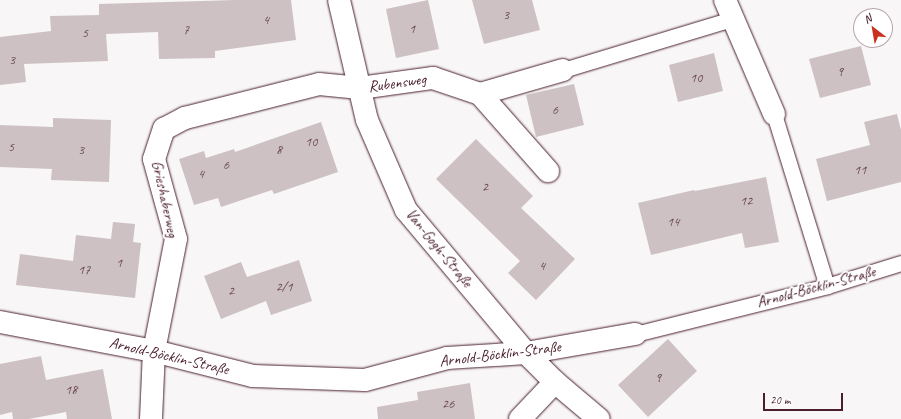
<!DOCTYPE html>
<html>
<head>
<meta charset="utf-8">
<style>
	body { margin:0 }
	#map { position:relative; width:901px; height:419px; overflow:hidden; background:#f8f6f7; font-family:Caveat,sans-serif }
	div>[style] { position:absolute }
	.building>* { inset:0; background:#cdc1c4 }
	.roads { filter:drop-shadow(0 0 1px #4a1f2b) drop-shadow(0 0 1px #4a1f2b) }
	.service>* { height:15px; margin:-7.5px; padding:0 7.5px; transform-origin:7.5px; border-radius:7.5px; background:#fff }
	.minor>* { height:22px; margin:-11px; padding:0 11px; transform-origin:11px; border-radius:11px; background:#fff }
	span { translate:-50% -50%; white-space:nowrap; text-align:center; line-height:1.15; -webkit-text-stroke:4px #fff; paint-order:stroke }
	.number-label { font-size:14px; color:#6b4851 }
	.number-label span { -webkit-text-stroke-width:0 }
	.street-label { font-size:16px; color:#4a1f2b }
	.north { position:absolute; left:853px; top:8px; width:40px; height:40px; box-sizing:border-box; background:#fff; border:1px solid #b7a5aa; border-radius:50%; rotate:329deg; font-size:11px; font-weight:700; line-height:16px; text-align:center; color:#4a1f2b }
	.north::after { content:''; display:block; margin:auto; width:14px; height:18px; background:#c8321e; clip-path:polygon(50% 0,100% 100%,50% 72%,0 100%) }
	.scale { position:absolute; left:763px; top:393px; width:80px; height:18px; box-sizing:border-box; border:2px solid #4a1f2b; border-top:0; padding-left:5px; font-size:12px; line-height:14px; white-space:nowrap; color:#4a1f2b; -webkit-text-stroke:3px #fff; paint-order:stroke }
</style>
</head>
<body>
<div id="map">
	<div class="building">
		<div style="clip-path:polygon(236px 0,291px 0,296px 40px,215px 51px,215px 58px,159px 59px,158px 32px,106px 34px,108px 61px,24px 64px,26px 82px,0 85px,0 37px,51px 31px,50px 16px,99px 15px,99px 4px)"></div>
		<div style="clip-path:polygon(428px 0,439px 49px,396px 58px,386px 9px)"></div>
		<div style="clip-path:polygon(472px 0,532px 0,540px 30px,484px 44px)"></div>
		<div style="clip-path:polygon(861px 46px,871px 85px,820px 98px,809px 59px)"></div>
		<div style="clip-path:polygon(714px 53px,723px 91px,678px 102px,669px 65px)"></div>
		<div style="clip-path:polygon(574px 84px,584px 125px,536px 137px,526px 95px)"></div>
		<div style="clip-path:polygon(897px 114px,901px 130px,901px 182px,827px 201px,816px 159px,870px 145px,864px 122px)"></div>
		<div style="clip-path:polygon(53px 118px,111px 120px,109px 182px,51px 180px,52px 169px,0 167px,0 125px,53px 127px)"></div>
		<div style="clip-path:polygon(321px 122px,338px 172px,274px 194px,272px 190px,221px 207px,218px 198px,194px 205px,179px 159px,204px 151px,206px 158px,234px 149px,235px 152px)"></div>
		<div style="clip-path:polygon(476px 139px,533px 196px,521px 208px,575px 259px,536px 300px,508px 273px,520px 261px,436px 179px)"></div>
		<div style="clip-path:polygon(766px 177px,779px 242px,745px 248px,742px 233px,651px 255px,638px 203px,694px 190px,695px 191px)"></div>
		<div style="clip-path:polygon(113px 222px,135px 224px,133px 242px,141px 243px,135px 298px,16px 285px,20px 254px,73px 261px,76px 235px,111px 239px)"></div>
		<div style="clip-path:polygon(299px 260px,312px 301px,271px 315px,266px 301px,221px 319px,204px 276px,241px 262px,247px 277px)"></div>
		<div style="clip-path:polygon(668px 339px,697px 371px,648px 417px,618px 385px)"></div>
		<div style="clip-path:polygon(41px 356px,46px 380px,103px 369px,112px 419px,67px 419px,66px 412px,29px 419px,13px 419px,12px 412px,0 415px,0 364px)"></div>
		<div style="clip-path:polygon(470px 383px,475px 419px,378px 419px,377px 407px,418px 400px,417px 392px)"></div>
	</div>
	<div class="roads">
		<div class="service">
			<div style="left:563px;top:70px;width:177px;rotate:-16.8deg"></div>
			<div style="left:774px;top:114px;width:180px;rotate:72.9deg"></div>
			<div style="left:635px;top:334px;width:198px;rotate:-14deg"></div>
			<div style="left:827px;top:286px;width:77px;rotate:-17.3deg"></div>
		</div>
		<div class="minor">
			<div style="left:339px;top:0;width:123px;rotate:76.9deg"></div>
			<div style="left:367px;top:120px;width:98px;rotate:66.6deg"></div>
			<div style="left:406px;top:210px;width:187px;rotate:50deg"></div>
			<div style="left:526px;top:353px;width:41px;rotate:45deg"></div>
			<div style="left:555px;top:382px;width:57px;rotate:40.1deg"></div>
			<div style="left:725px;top:0;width:124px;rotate:66.7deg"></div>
			<div style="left:480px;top:94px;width:103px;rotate:48.6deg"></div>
			<div style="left:0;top:322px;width:157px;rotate:10.7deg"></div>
			<div style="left:154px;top:351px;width:102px;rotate:14.2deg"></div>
			<div style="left:253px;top:376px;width:112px;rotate:2deg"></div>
			<div style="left:365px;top:380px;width:85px;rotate:-15deg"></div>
			<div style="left:447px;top:358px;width:79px;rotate:-3.6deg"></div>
			<div style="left:526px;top:353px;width:111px;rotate:-9.9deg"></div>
			<div style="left:151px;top:419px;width:68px;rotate:-87.5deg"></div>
			<div style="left:154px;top:351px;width:114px;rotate:-78.9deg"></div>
			<div style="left:176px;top:239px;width:83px;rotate:-105.4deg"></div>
			<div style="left:154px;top:159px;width:32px;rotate:-72deg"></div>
			<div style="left:164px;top:129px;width:24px;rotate:-28deg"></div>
			<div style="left:185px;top:118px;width:138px;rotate:-14.2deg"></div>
			<div style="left:319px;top:84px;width:41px;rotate:5.6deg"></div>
			<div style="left:360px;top:88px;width:74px;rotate:-7.8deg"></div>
			<div style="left:433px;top:78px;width:50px;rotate:18.8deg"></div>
			<div style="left:480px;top:94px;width:86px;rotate:-16.1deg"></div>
			<div style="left:520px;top:419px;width:51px;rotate:-46.6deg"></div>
		</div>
	</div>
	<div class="number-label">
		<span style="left:506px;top:15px">3</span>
		<span style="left:266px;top:20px">4</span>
		<span style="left:412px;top:29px">1</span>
		<span style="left:186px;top:30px">7</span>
		<span style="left:85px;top:33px">5</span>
		<span style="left:12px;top:60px">3</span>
		<span style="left:840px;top:72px">9</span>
		<span style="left:696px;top:78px">10</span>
		<span style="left:555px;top:110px">6</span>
		<span style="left:311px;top:142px">10</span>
		<span style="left:11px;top:147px">5</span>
		<span style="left:81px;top:150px">3</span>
		<span style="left:279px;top:150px">8</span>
		<span style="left:226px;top:165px">6</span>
		<span style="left:860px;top:170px">11</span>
		<span style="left:201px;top:174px">4</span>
		<span style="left:485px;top:187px">2</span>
		<span style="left:746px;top:201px">12</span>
		<span style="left:673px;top:222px">14</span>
		<span style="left:119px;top:263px">1</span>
		<span style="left:542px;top:266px">4</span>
		<span style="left:84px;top:270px">17</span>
		<span style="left:284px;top:287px">2/1</span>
		<span style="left:231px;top:291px">2</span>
		<span style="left:658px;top:378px">9</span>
		<span style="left:71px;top:390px">18</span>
		<span style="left:448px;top:404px">26</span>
	</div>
	<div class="street-label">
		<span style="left:397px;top:83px;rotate:-8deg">Rubensweg</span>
		<span style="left:165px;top:199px;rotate:78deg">Grieshaberweg</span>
		<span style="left:439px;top:248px;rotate:51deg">Van-Gogh-Straße</span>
		<span style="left:816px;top:287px;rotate:-15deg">Arnold-Böcklin-Straße</span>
		<span style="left:500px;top:354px;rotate:-7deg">Arnold-Böcklin-Straße</span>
		<span style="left:169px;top:356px;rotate:13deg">Arnold-Böcklin-Straße</span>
	</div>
	<div class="north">N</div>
	<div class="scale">20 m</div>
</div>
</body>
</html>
